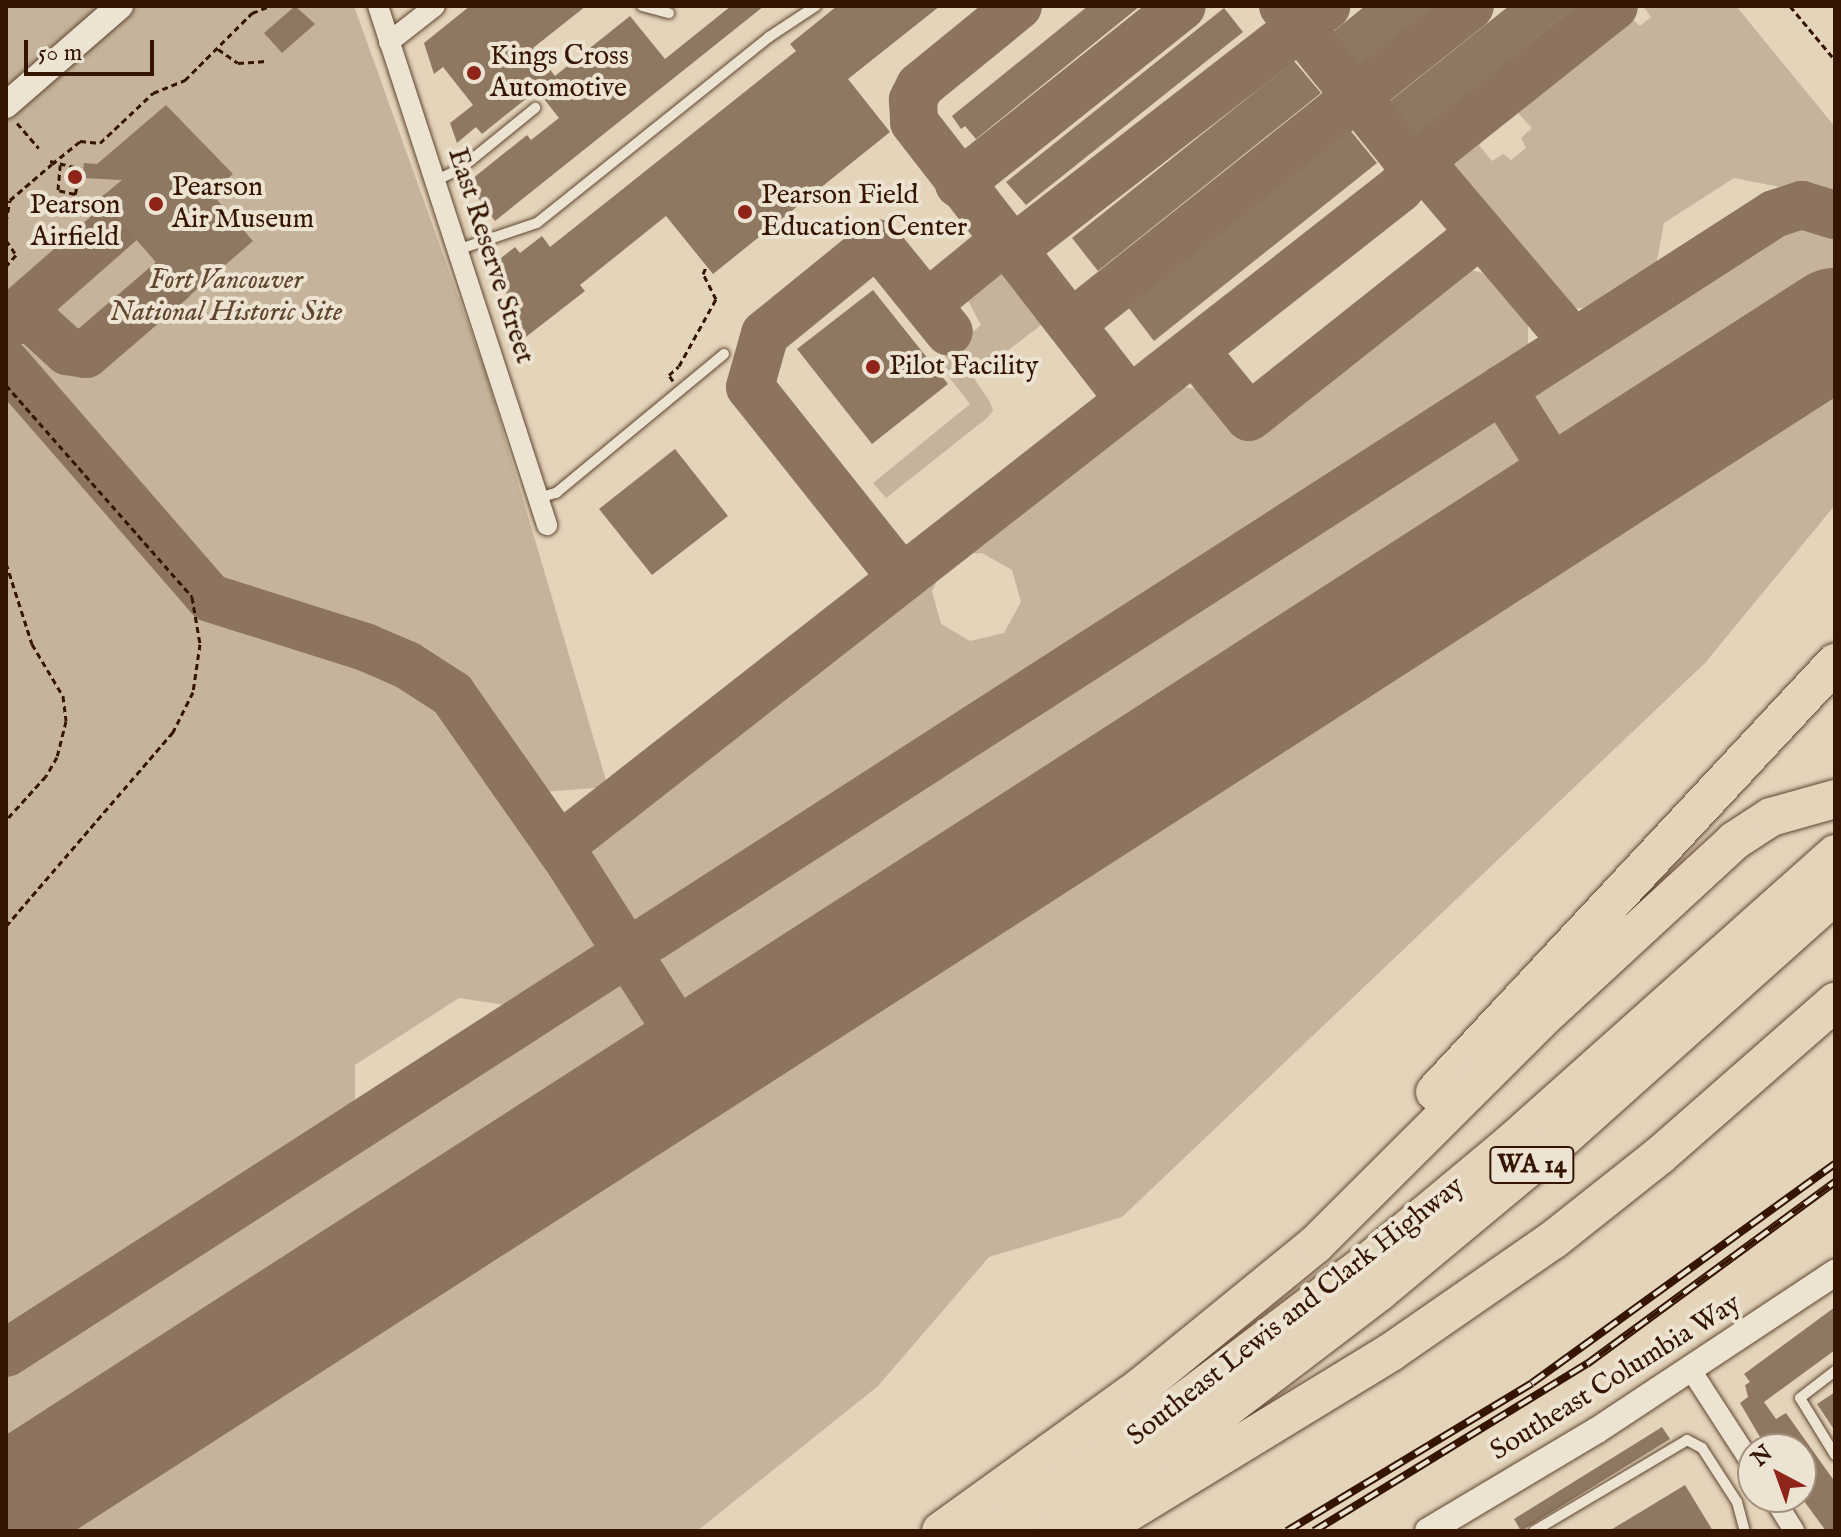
<!DOCTYPE html>
<html>
<head>
<meta charset="utf-8">
<style>
	body { margin:0 }
	#map { position:relative; width:1841px; height:1537px; overflow:hidden; background:#e3d4ba; font-family:"IM FELL English",serif }
	div>[style] { position:absolute }
	.green>* { inset:0; background:#c5b49b }
	.taxiway>* { height:48px; margin:-24px; padding:0 24px; transform-origin:24px; border-radius:24px; background:#8c745e }
	.runway>* { height:118px; margin:-59px; padding:0 59px; transform-origin:59px; border-radius:59px; background:#8c745e }
	.building>* { inset:0; background:#8f7861 }
	.path>* { height:3px; margin-top:-1.5px; transform-origin:0; background:repeating-linear-gradient(90deg,#351501 0 6px,transparent 0 10px) }
	.roads { filter:drop-shadow(0 0 2px #60452f) drop-shadow(0 0 2px #60452f) }
	.service>* { height:10px; margin:-5px; padding:0 5px; transform-origin:5px; border-radius:5px; background:#ede3d2 }
	.minor>* { height:20px; margin:-10px; padding:0 10px; transform-origin:10px; border-radius:10px; background:#ede3d2 }
	.tertiary>* { height:26px; margin:-13px; padding:0 13px; transform-origin:13px; border-radius:13px; background:#ede3d2 }
	.motorway>* { height:38px; margin:-19px; padding:0 19px; transform-origin:19px; border-radius:19px; background:#e3d4ba }
	.rail>* { height:8px; margin-top:-4px; transform-origin:0; background:repeating-linear-gradient(90deg,#ede3d2 0 15px,#351501 0 30px); box-sizing:border-box; border-block:2px solid #351501 }
	.dots>* { width:22px; height:22px; translate:-50% -50%; box-sizing:border-box; border:4px solid #ede3d2; border-radius:50% }
	span { translate:-50% -50%; white-space:nowrap; text-align:center; line-height:1.15; -webkit-text-stroke:8px #ede3d2; paint-order:stroke }
	.shield-label span { padding:2px 6px; background:#ede3d2; border:2px solid; border-radius:6px; -webkit-text-stroke-width:0 }
	.shield-label { font-size:26px; color:#351501; font-weight:700 }
	.poi-label { font-size:28px; color:#351501 }
	.left { translate:0 -50%; text-align:left }
	.street-label { font-size:28px; color:#351501 }
	.park-label { font-size:28px; color:#60452f; font-style:italic }
	.frame { position:absolute; inset:0; border:8px solid #351501; pointer-events:none }
	.north { position:absolute; left:1737px; top:1433px; width:80px; height:80px; box-sizing:border-box; background:#ede3d2; border:2px solid #a3917e; border-radius:50%; rotate:319deg; font-size:22px; font-weight:700; line-height:32px; text-align:center; color:#351501 }
	.north::after { content:''; display:block; margin:auto; width:28px; height:36px; background:#8f2418; clip-path:polygon(50% 0,100% 100%,50% 72%,0 100%) }
	.scale { position:absolute; left:24px; top:40px; width:130px; height:36px; box-sizing:border-box; border:4px solid #351501; border-top:0; padding-left:10px; font-size:24px; line-height:28px; white-space:nowrap; color:#351501; -webkit-text-stroke:6px #ede3d2; paint-order:stroke }
</style>
</head>
<body>
<div id="map">
	<div class="green">
		<div style="clip-path:polygon(6px 6px,354px 6px,486px 374px,608px 787px,506px 795px,604px 950px,600px 955px,519px 1007px,459px 998px,355px 1065px,355px 1104px,345px 1121px,6px 1339px)"></div>
		<div style="clip-path:polygon(1643px 6px,1736px 6px,1835px 127px,1835px 198px,1734px 178px,1664px 223px,1654px 276px,1601px 309px,1574px 308px,1555px 295px,1446px 166px,1444px 155px,1479px 126px,1489px 134px,1479px 145px,1492px 161px,1503px 154px,1511px 160px,1526px 148px,1521px 138px,1532px 128px,1518px 113px,1504px 124px,1499px 108px,1571px 50px,1583px 61px,1594px 51px,1587px 37px,1598px 30px,1609px 40px,1620px 31px,1612px 18px,1622px 10px,1640px 26px,1651px 17px)"></div>
		<div style="clip-path:polygon(1805px 215px,1835px 229px,1833px 299px,1572px 467px,1541px 431px,1527px 396px,1532px 387px,1785px 222px)"></div>
		<div style="clip-path:polygon(988px 268px,1006px 271px,1045px 322px,973px 377px,990px 402px,993px 411px,987px 418px,886px 498px,873px 483px,970px 404px,938px 363px,981px 325px,963px 291px)"></div>
		<div style="clip-path:polygon(evenodd,1471px 270px,1499px 277px,1528px 311px,1528px 348px,1507px 371px,646px 926px,632px 928px,620px 920px,583px 863px,580px 848px,590px 836px,1154px 398px,1178px 387px,1202px 389px,1220px 402px,1247px 437px,1444px 281px,1471px 270px,982px 553px,1012px 570px,1021px 602px,1004px 633px,970px 641px,941px 624px,932px 591px,944px 566px,963px 554px,982px 553px)"></div>
		<div style="clip-path:polygon(1835px 355px,1835px 505px,1705px 663px,1122px 1217px,989px 1257px,878px 1386px,697px 1531px,8px 1531px)"></div>
		<div style="clip-path:polygon(1497px 414px,1526px 447px,1543px 485px,721px 1015px,681px 1005px,666px 989px,661px 955px,680px 933px,1459px 431px)"></div>
		<div style="clip-path:polygon(621px 984px,637px 990px,651px 1009px,640px 1068px,6px 1477px,6px 1367px,589px 991px)"></div>
	</div>
	<div class="taxiway">
		<div style="left:1018px;top:6px;width:127px;rotate:140.8deg"></div>
		<div style="left:920px;top:86px;width:16px;rotate:117deg"></div>
		<div style="left:913px;top:100px;width:22px;rotate:87deg"></div>
		<div style="left:914px;top:122px;width:352px;rotate:52.2deg"></div>
		<div style="left:1130px;top:400px;width:342px;rotate:-38.1deg"></div>
		<div style="left:1399px;top:189px;width:57px;rotate:-47.9deg"></div>
		<div style="left:1437px;top:147px;width:226px;rotate:-38.5deg"></div>
		<div style="left:1283px;top:6px;width:189px;rotate:51deg"></div>
		<div style="left:1402px;top:153px;width:42px;rotate:38.2deg"></div>
		<div style="left:1435px;top:179px;width:215px;rotate:49.7deg"></div>
		<div style="left:959px;top:184px;width:285px;rotate:-38.6deg"></div>
		<div style="left:1012px;top:250px;width:398px;rotate:-37.8deg"></div>
		<div style="left:927px;top:304px;width:99px;rotate:-39.3deg"></div>
		<div style="left:7px;top:322px;width:24px;rotate:-9deg"></div>
		<div style="left:31px;top:318px;width:49px;rotate:42.5deg"></div>
		<div style="left:67px;top:351px;width:19px;rotate:9deg"></div>
		<div style="left:86px;top:354px;width:113px;rotate:-40.7deg"></div>
		<div style="left:6px;top:323px;width:152px;rotate:-41.3deg"></div>
		<div style="left:1071px;top:324px;width:510px;rotate:-38.55deg"></div>
		<div style="left:1195px;top:351px;width:85px;rotate:50.7deg"></div>
		<div style="left:1249px;top:417px;width:296px;rotate:-38.4deg"></div>
		<div style="left:6px;top:363px;width:311px;rotate:49deg"></div>
		<div style="left:210px;top:598px;width:163px;rotate:17.5deg"></div>
		<div style="left:365px;top:647px;width:46px;rotate:23.2deg"></div>
		<div style="left:407px;top:665px;width:54px;rotate:32.8deg"></div>
		<div style="left:452px;top:694px;width:204px;rotate:55deg"></div>
		<div style="left:569px;top:861px;width:236px;rotate:57.5deg"></div>
		<div style="left:1502px;top:389px;width:110px;rotate:57.6deg"></div>
		<div style="left:1561px;top:482px;width:28px;rotate:109deg"></div>
		<div style="left:902px;top:578px;width:244px;rotate:-128.5deg"></div>
		<div style="left:750px;top:387px;width:55px;rotate:-74.2deg"></div>
		<div style="left:765px;top:334px;width:144px;rotate:-39.1deg"></div>
		<div style="left:877px;top:243px;width:114px;rotate:51deg"></div>
		<div style="left:559px;top:847px;width:725px;rotate:-38.06deg"></div>
		<div style="left:6px;top:1353px;width:2103px;rotate:-32.79deg"></div>
		<div style="left:1774px;top:214px;width:29px;rotate:-18deg"></div>
		<div style="left:1802px;top:205px;width:34px;rotate:17deg"></div>
	</div>
	<div class="runway">
		<div style="left:6px;top:1505px;width:2176px;rotate:-32.78deg"></div>
	</div>
	<div class="building">
		<div style="clip-path:polygon(295px 6px,315px 24px,282px 53px,264px 33px)"></div>
		<div style="clip-path:polygon(470px 6px,586px 6px,533px 48px,555px 76px,630px 16px,665px 59px,731px 6px,764px 6px,495px 221px,467px 183px,527px 135px,531px 140px,559px 118px,537px 90px,482px 134px,476px 127px,457px 143px,450px 123px,473px 105px,443px 67px,434px 74px,424px 43px)"></div>
		<div style="clip-path:polygon(837px 6px,940px 6px,848px 79px,890px 132px,713px 274px,666px 216px,580px 285px,585px 291px,522px 340px,496px 262px,515px 247px,520px 253px,542px 236px,550px 247px,796px 51px,790px 44px)"></div>
		<div style="clip-path:polygon(1088px 6px,1140px 6px,976px 139px,965px 126px,961px 129px,952px 116px)"></div>
		<div style="clip-path:polygon(1365px 6px,1432px 6px,1360px 64px,1334px 31px)"></div>
		<div style="clip-path:polygon(1509px 6px,1576px 6px,1416px 134px,1390px 101px)"></div>
		<div style="clip-path:polygon(1224px 8px,1243px 32px,1026px 205px,1006px 182px)"></div>
		<div style="clip-path:polygon(1294px 61px,1321px 93px,1098px 271px,1072px 238px)"></div>
		<div style="clip-path:polygon(166px 105px,233px 174px,211px 193px,253px 241px,187px 298px,100px 198px,122px 180px,82px 178px,84px 163px,97px 164px)"></div>
		<div style="clip-path:polygon(1350px 130px,1377px 163px,1154px 341px,1128px 307px)"></div>
		<div style="clip-path:polygon(873px 290px,948px 384px,872px 444px,797px 349px)"></div>
		<div style="clip-path:polygon(675px 449px,728px 516px,652px 575px,599px 509px)"></div>
		<div style="clip-path:polygon(1835px 1307px,1835px 1350px,1764px 1402px,1776px 1419px,1786px 1413px,1835px 1482px,1835px 1531px,1826px 1531px,1801px 1497px,1801px 1449px,1767px 1449px,1740px 1403px,1748px 1397px,1745px 1385px,1750px 1382px,1744px 1374px)"></div>
		<div style="clip-path:polygon(1835px 1392px,1835px 1431px,1817px 1404px)"></div>
		<div style="clip-path:polygon(1662px 1427px,1670px 1439px,1521px 1531px,1514px 1519px)"></div>
		<div style="clip-path:polygon(1685px 1485px,1713px 1531px,1609px 1531px)"></div>
	</div>
	<div class="path">
		<div style="left:1790px;top:6px;width:70px;rotate:50.2deg"></div>
		<div style="left:218px;top:49px;width:24px;rotate:35deg"></div>
		<div style="left:238px;top:63px;width:28px;rotate:-4deg"></div>
		<div style="left:17px;top:123px;width:33px;rotate:49deg"></div>
		<div style="left:50px;top:161px;width:32px;rotate:14deg"></div>
		<div style="left:81px;top:169px;width:26px;rotate:103deg"></div>
		<div style="left:75px;top:194px;width:17px;rotate:-167deg"></div>
		<div style="left:58px;top:190px;width:25px;rotate:-85deg"></div>
		<div style="left:6px;top:222px;width:22px;rotate:-80deg"></div>
		<div style="left:10px;top:200px;width:55px;rotate:-40.6deg"></div>
		<div style="left:52px;top:164px;width:36px;rotate:-39deg"></div>
		<div style="left:80px;top:141px;width:20px;rotate:6deg"></div>
		<div style="left:100px;top:143px;width:73px;rotate:-43.3deg"></div>
		<div style="left:153px;top:93px;width:35px;rotate:-22deg"></div>
		<div style="left:185px;top:80px;width:95px;rotate:-45deg"></div>
		<div style="left:252px;top:13px;width:19px;rotate:-21deg"></div>
		<div style="left:6px;top:240px;width:18px;rotate:56deg"></div>
		<div style="left:16px;top:255px;width:15px;rotate:132deg"></div>
		<div style="left:673px;top:381px;width:7px;rotate:-124deg"></div>
		<div style="left:669px;top:375px;width:13px;rotate:-42deg"></div>
		<div style="left:679px;top:366px;width:77px;rotate:-61.1deg"></div>
		<div style="left:716px;top:299px;width:28px;rotate:-117deg"></div>
		<div style="left:703px;top:274px;width:8px;rotate:-67deg"></div>
		<div style="left:6px;top:385px;width:282px;rotate:48.7deg"></div>
		<div style="left:192px;top:597px;width:48px;rotate:80.3deg"></div>
		<div style="left:200px;top:644px;width:49px;rotate:98.3deg"></div>
		<div style="left:193px;top:692px;width:45px;rotate:116.6deg"></div>
		<div style="left:173px;top:732px;width:256px;rotate:130.7deg"></div>
		<div style="left:6px;top:563px;width:85px;rotate:72.2deg"></div>
		<div style="left:32px;top:644px;width:61px;rotate:59.2deg"></div>
		<div style="left:63px;top:696px;width:25px;rotate:83deg"></div>
		<div style="left:66px;top:721px;width:37px;rotate:104deg"></div>
		<div style="left:57px;top:757px;width:22px;rotate:120deg"></div>
		<div style="left:46px;top:776px;width:59px;rotate:132.3deg"></div>
	</div>
	<div class="roads">
		<div class="service">
			<div style="left:642px;top:6px;width:28px;rotate:15deg"></div>
			<div style="left:437px;top:180px;width:25px;rotate:-26deg"></div>
			<div style="left:460px;top:169px;width:97px;rotate:-39.1deg"></div>
			<div style="left:460px;top:249px;width:81px;rotate:-18.7deg"></div>
			<div style="left:537px;top:223px;width:297px;rotate:-38.7deg"></div>
			<div style="left:769px;top:37px;width:56px;rotate:-33.4deg"></div>
			<div style="left:538px;top:498px;width:19px;rotate:-16deg"></div>
			<div style="left:556px;top:493px;width:218px;rotate:-39.6deg"></div>
			<div style="left:1835px;top:1371px;width:44px;rotate:142.4deg"></div>
			<div style="left:1800px;top:1398px;width:67px;rotate:58.4deg"></div>
			<div style="left:1534px;top:1531px;width:178px;rotate:-30.7deg"></div>
			<div style="left:1687px;top:1440px;width:17px;rotate:28deg"></div>
			<div style="left:1702px;top:1448px;width:64px;rotate:57.1deg"></div>
			<div style="left:1737px;top:1502px;width:30px;rotate:75deg"></div>
		</div>
		<div class="minor">
			<div style="left:378px;top:6px;width:546px;rotate:71.96deg"></div>
			<div style="left:389px;top:42px;width:58px;rotate:-38deg"></div>
			<div style="left:1691px;top:1370px;width:114px;rotate:57.1deg"></div>
			<div style="left:1773px;top:1497px;width:40px;rotate:58deg"></div>
		</div>
		<div class="tertiary">
			<div style="left:6px;top:105px;width:151px;rotate:-41deg"></div>
			<div style="left:1428px;top:1531px;width:196px;rotate:-30.8deg"></div>
			<div style="left:1596px;top:1431px;width:287px;rotate:-33.5deg"></div>
		</div>
		<div class="motorway">
			<div style="left:1435px;top:1092px;width:587px;rotate:-47deg"></div>
			<div style="left:941px;top:1531px;width:248px;rotate:-35.8deg"></div>
			<div style="left:1142px;top:1386px;width:223px;rotate:-39.2deg"></div>
			<div style="left:1315px;top:1245px;width:330px;rotate:-44.9deg"></div>
			<div style="left:1549px;top:1012px;width:252px;rotate:-42.7deg"></div>
			<div style="left:1734px;top:841px;width:44px;rotate:-33deg"></div>
			<div style="left:1771px;top:817px;width:66px;rotate:-15.7deg"></div>
			<div style="left:995px;top:1531px;width:208px;rotate:-34.2deg"></div>
			<div style="left:1167px;top:1414px;width:251px;rotate:-37.1deg"></div>
			<div style="left:1367px;top:1263px;width:189px;rotate:-39.8deg"></div>
			<div style="left:1512px;top:1142px;width:433px;rotate:-41.7deg"></div>
			<div style="left:1051px;top:1531px;width:200px;rotate:-34.8deg"></div>
			<div style="left:1215px;top:1417px;width:206px;rotate:-37.3deg"></div>
			<div style="left:1379px;top:1292px;width:226px;rotate:-39.8deg"></div>
			<div style="left:1553px;top:1147px;width:378px;rotate:-41.8deg"></div>
			<div style="left:1098px;top:1531px;width:343px;rotate:-31.4deg"></div>
			<div style="left:1391px;top:1352px;width:197px;rotate:-34.7deg"></div>
			<div style="left:1553px;top:1240px;width:135px;rotate:-38.4deg"></div>
			<div style="left:1659px;top:1156px;width:234px;rotate:-41.2deg"></div>
		</div>
	</div>
	<div class="rail">
		<div style="left:1287px;top:1531px;width:286px;rotate:-31.1deg"></div>
		<div style="left:1532px;top:1383px;width:374px;rotate:-35.9deg"></div>
		<div style="left:1314px;top:1531px;width:320px;rotate:-31.5deg"></div>
		<div style="left:1587px;top:1364px;width:308px;rotate:-36.3deg"></div>
	</div>
	<div class="dots">
		<div style="left:474px;top:73px;background:#8f2418"></div>
		<div style="left:75px;top:177px;background:#8f2418"></div>
		<div style="left:156px;top:204px;background:#8f2418"></div>
		<div style="left:745px;top:212px;background:#8f2418"></div>
		<div style="left:873px;top:367px;background:#8f2418"></div>
	</div>
	<div class="shield-label">
		<span style="left:1532px;top:1165px">WA 14</span>
	</div>
	<div class="poi-label">
		<span class="left" style="left:490px;top:73px">Kings Cross<br>Automotive</span>
		<span class="left" style="left:172px;top:204px">Pearson<br>Air Museum</span>
		<span class="left" style="left:761px;top:212px">Pearson Field<br>Education Center</span>
		<span style="left:75px;top:222px">Pearson<br>Airfield</span>
		<span class="left" style="left:889px;top:367px">Pilot Facility</span>
	</div>
	<div class="street-label">
		<span style="left:490px;top:256px;rotate:72deg">East Reserve Street</span>
		<span style="left:1296px;top:1312px;rotate:-38deg">Southeast Lewis and Clark Highway</span>
		<span style="left:1616px;top:1378px;rotate:-32deg">Southeast Columbia Way</span>
	</div>
	<div class="park-label">
		<span style="left:226px;top:297px">Fort Vancouver<br>National Historic Site</span>
	</div>
	<div class="frame"></div>
	<div class="north">N</div>
	<div class="scale">50 m</div>
</div>
</body>
</html>
